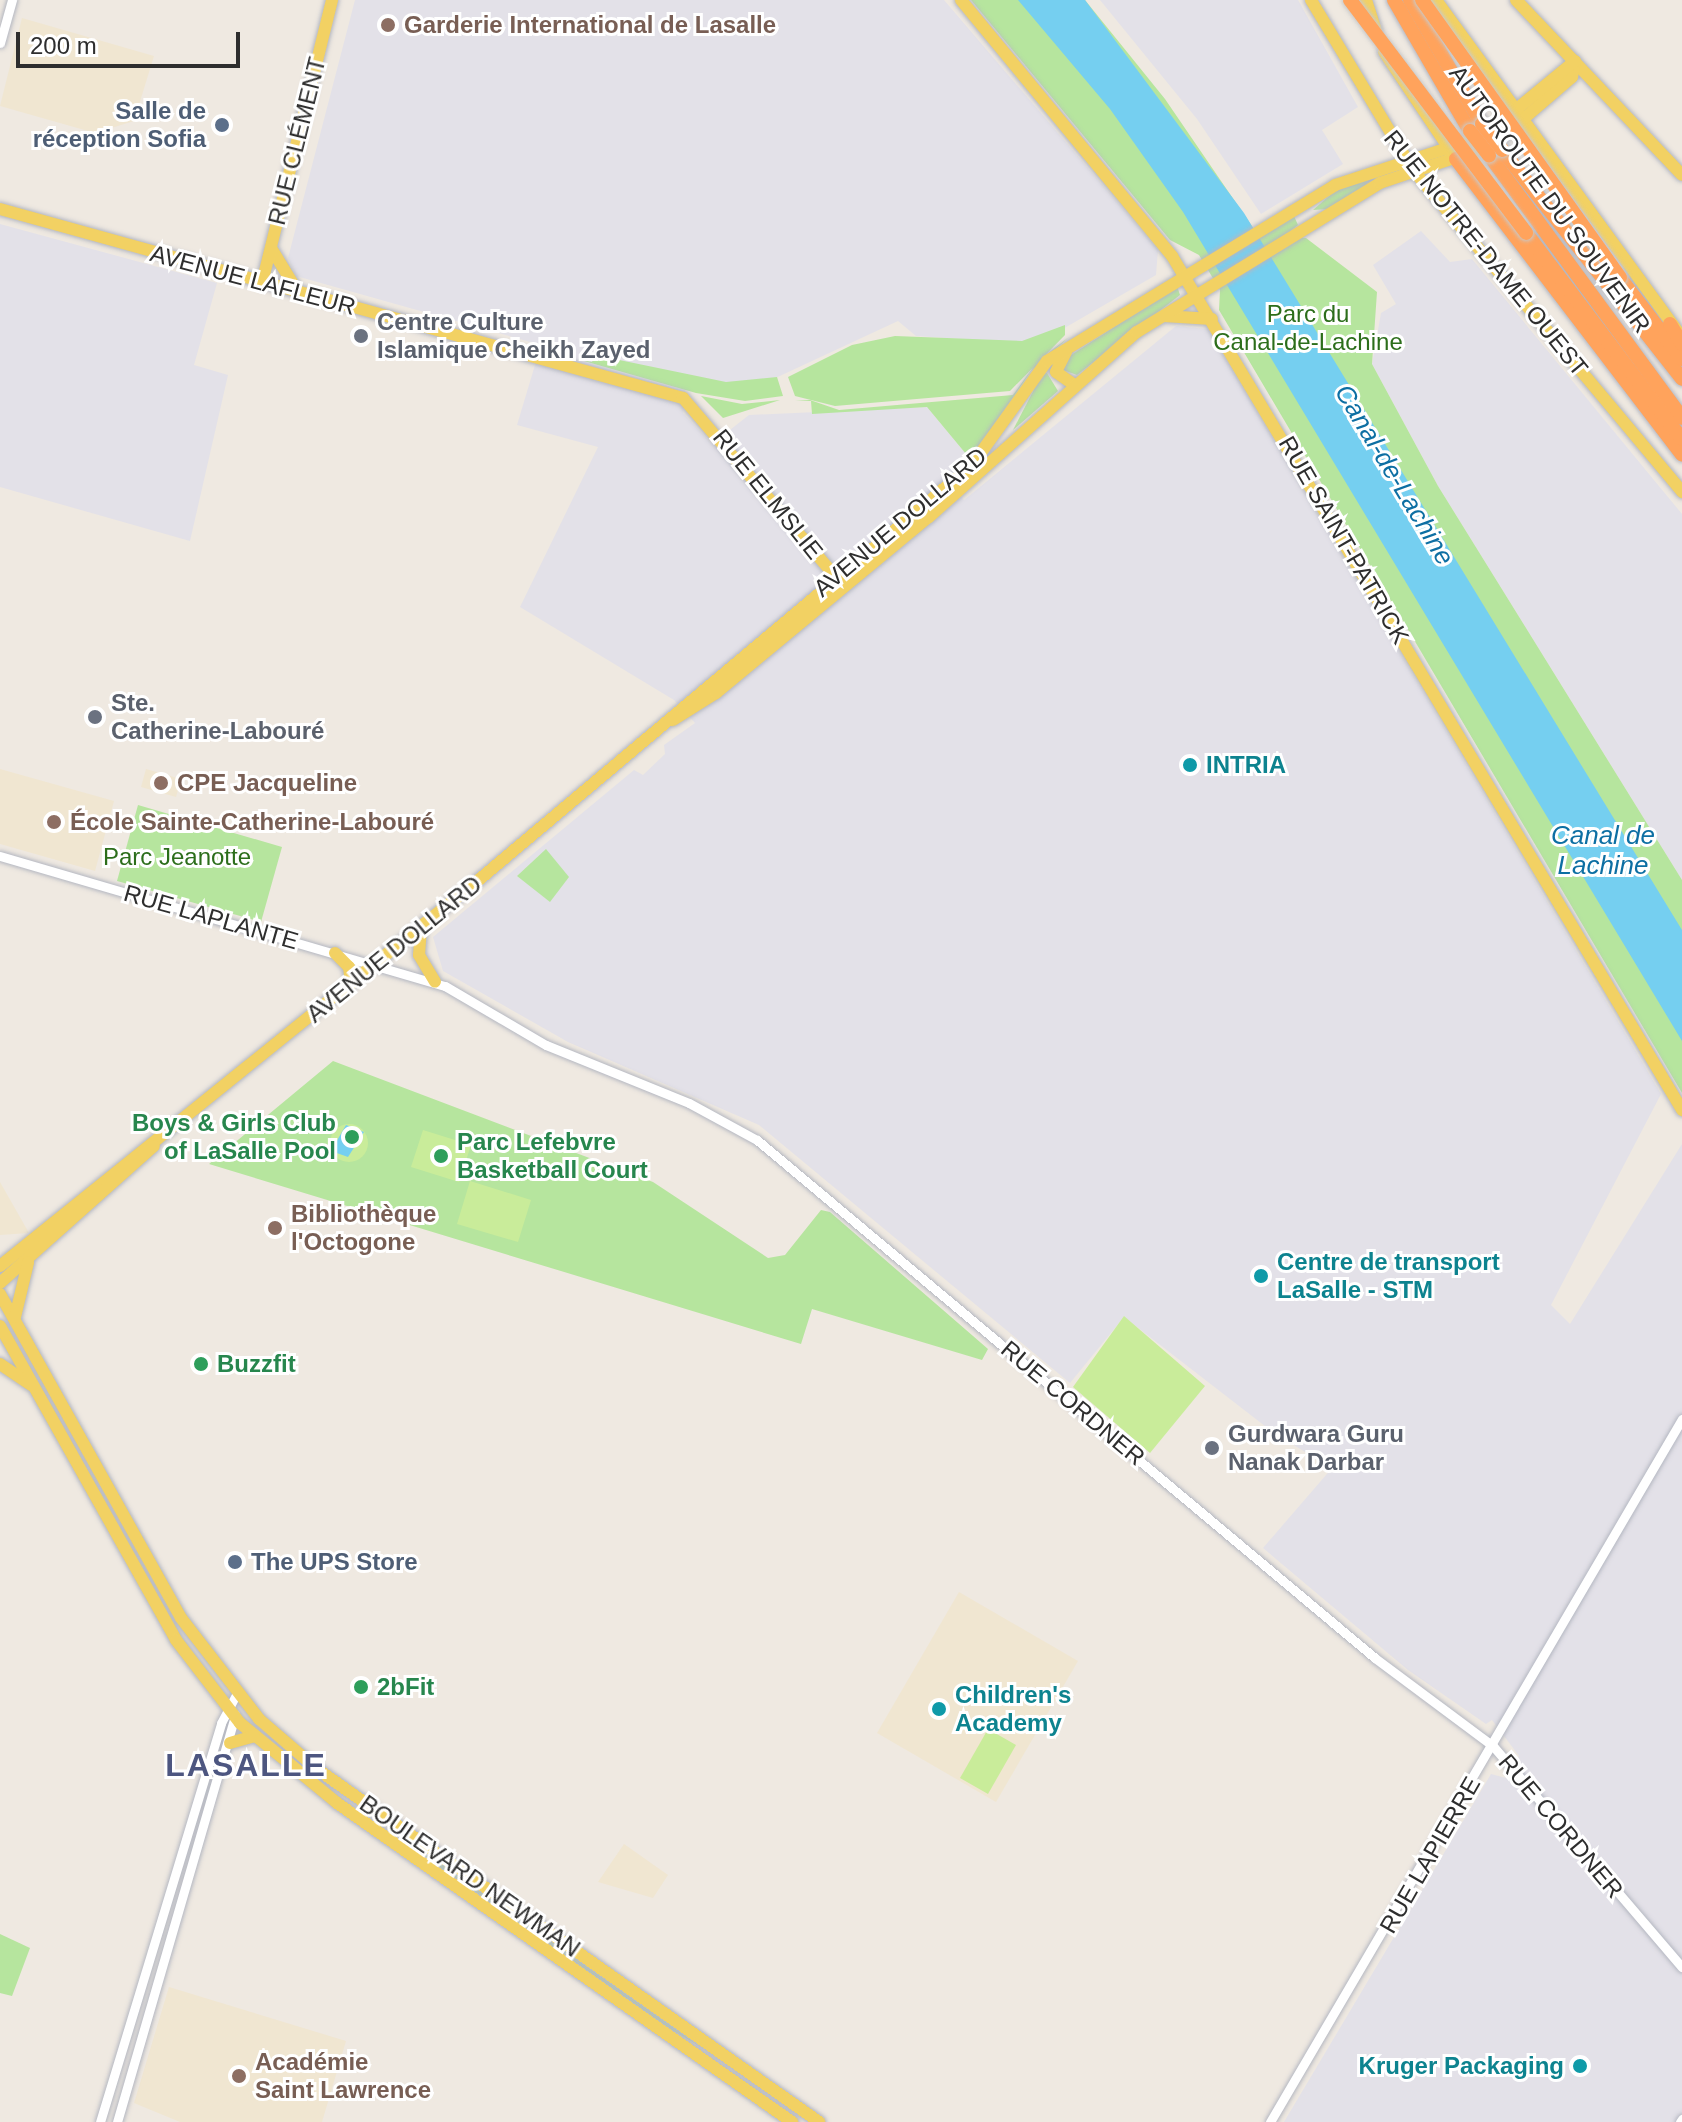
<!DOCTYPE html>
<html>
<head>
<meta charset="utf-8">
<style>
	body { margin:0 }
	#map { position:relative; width:1682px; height:2122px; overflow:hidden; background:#efe9e1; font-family:Helvetica,sans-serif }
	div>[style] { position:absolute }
	.industrial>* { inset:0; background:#e3e1e8 }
	.education>* { inset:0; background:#f0e6d1 }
	.green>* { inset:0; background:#b6e59e }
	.pitch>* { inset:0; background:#c9ec9a }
	.round { border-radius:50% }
	.water>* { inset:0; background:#75cff0 }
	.roads { filter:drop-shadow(0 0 2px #b4b7c1) drop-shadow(0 0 2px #b4b7c1) }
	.minor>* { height:9px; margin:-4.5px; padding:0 4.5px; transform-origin:4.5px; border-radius:4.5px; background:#fff }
	.major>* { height:12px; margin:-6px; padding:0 6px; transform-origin:6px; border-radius:6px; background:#f2d163 }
	.highway>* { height:14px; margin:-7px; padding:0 7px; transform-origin:7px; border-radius:7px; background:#ffa35c }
	.bridges { filter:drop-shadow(0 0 2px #c9c9c9) drop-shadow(0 0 2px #c9c9c9) }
	.highway-bridge>* { height:14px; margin:-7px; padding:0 7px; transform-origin:7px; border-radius:7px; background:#ffa35c }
	.dots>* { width:22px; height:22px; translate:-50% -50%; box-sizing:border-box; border:4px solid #fff; border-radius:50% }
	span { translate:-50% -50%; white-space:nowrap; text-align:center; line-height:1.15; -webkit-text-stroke:6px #fff; paint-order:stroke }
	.education-label { font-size:24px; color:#785e54; font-weight:700 }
	.left { translate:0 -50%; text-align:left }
	.service-label { font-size:24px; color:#4e5e75; font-weight:700 }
	.right { translate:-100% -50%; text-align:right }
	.street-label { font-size:24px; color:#2e2e2e }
	.park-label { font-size:24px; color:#2c6e1b }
	.worship-label { font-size:24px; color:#5b616d; font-weight:700 }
	.culture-label { font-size:24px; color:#0d838f; font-weight:700 }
	.leisure-label { font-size:24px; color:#27864d; font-weight:700 }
	.water-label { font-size:26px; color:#0d6fa3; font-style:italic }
	.district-label { font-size:32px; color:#4d5680; font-weight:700; letter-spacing:2px }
	.scale { position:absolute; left:16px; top:32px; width:224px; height:36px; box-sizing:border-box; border:4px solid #2e2e2e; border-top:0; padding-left:10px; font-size:24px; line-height:28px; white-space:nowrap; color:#2e2e2e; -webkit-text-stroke:6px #fff; paint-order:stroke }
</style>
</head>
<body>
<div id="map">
	<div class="industrial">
		<div style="clip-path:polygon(355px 0,944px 0,1158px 250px,1156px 275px,1049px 337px,1018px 343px,916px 336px,898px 321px,754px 388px,686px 384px,683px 413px,712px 444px,749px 415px,927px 407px,971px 460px,947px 480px,964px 500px,1176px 326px,1208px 329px,1661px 1094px,1551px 1305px,1570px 1324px,1682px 1144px,1682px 2122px,1284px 2122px,1491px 1774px,1506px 1778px,1519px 1756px,1492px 1720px,1486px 1724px,1408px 1670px,1263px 1548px,1339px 1460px,1310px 1455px,1274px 1433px,1124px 1317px,1070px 1383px,759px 1125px,568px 1042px,443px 971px,433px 937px,634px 770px,643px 775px,665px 754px,664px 745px,695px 723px,674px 700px,520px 607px,598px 447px,517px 425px,541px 345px,296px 276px,288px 258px)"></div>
		<div style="clip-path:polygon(1100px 0,1298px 0,1358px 107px,1322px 130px,1343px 164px,1261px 214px,1197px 119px)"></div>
		<div style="clip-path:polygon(0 224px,217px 283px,194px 365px,228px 375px,190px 541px,0 487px)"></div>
		<div style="clip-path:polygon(1421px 231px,1450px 262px,1472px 259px,1682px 514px,1682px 880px,1438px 486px,1372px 364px,1381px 313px,1396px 304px,1373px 265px)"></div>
	</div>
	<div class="education">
		<div style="clip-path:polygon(22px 18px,154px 56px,134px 121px,95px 133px,0 106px)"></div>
		<div style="clip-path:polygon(0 769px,114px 801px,95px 871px,0 844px)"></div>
		<div style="clip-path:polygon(146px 769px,181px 779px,176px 797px,141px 787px)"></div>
		<div style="clip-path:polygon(0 1182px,29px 1233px,0 1235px)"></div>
		<div style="clip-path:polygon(959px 1592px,1078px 1661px,996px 1802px,877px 1733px)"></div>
		<div style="clip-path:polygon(624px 1844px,668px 1875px,653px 1898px,598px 1882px)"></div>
		<div style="clip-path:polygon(169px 1987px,346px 2041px,322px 2122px,180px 2122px,134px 2103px)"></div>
	</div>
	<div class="green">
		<div style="clip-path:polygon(971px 0,1085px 0,1165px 99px,1258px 235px,1294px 216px,1298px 225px,1283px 237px,1306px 238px,1377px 292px,1372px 364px,1438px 486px,1682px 880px,1682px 1093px,1219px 310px,1220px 290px,1199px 255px,1170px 240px)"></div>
		<div style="clip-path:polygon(1385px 174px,1328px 209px,1313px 210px,1336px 190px)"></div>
		<div style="clip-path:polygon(1177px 286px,1180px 295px,1077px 375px,1063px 370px,1065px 359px)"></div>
		<div style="clip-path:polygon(1065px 325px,1065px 335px,1010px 391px,835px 406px,795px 396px,788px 377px,852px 345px,895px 336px,1022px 341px)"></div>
		<div style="clip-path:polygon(1069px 337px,1031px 371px,971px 460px,927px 407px,812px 414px,811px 401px,795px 401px,810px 400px,839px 410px,1013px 395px,1037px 362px)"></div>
		<div style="clip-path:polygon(595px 355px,726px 382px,777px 377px,783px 396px,745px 401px,696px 393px,577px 359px,592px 362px)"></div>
		<div style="clip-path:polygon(1047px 373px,1058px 391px,1013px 430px,1042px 374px)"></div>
		<div style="clip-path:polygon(701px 396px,742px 404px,780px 400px,723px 418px)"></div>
		<div style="clip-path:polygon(138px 805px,282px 847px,261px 922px,117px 881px)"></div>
		<div style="clip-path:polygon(546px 849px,569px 877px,550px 902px,517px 876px)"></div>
		<div style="clip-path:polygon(333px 1061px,653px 1182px,768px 1258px,785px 1255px,821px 1210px,830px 1212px,988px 1349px,982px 1360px,812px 1309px,801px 1344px,209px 1164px)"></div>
		<div style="clip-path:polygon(397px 1837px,438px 1862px,701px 2047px,672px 2030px)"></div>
		<div style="clip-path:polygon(0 1934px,30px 1948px,12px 1996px,0 1993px)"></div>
	</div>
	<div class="pitch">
		<div class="round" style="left:330px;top:1124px;width:38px;height:38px"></div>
		<div style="clip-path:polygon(423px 1130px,471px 1145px,459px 1182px,411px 1167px)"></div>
		<div style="clip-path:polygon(470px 1181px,531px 1200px,518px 1242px,457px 1224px)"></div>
		<div style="clip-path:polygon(1124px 1316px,1205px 1386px,1150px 1453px,1073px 1387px)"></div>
		<div style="clip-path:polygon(988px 1729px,1016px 1745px,988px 1794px,960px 1778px)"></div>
	</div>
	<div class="water">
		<div style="clip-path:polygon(1018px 0,1085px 0,1244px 213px,1682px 930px,1682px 1041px,1183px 212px,1110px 109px)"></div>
		<div style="clip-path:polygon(346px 1125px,364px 1132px,348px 1157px,331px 1151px)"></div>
	</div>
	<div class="roads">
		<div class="minor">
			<div style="left:0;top:43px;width:45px;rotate:-74.4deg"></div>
			<div style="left:0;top:856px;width:464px;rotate:16.3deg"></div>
			<div style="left:445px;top:986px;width:117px;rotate:30.3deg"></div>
			<div style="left:546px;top:1045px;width:154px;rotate:22.1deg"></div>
			<div style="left:689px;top:1103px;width:77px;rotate:28.6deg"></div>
			<div style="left:757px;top:1140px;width:806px;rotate:39.97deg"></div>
			<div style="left:1375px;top:1658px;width:147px;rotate:36.7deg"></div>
			<div style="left:1493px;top:1746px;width:291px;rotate:49.5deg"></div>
			<div style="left:100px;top:2122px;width:417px;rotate:-73.1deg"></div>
			<div style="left:221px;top:1723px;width:32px;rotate:-62deg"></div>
			<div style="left:117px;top:2122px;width:424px;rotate:-73.8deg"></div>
			<div style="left:1270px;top:2122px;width:815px;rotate:-59.63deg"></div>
			<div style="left:1680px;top:2122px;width:4px;rotate:-56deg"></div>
		</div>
		<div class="major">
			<div style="left:961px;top:0;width:332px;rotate:50.5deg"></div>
			<div style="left:1172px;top:256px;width:995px;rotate:59.15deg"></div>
			<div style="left:1311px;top:0;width:198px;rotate:59deg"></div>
			<div style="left:1413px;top:170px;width:420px;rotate:50.1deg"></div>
			<div style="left:1366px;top:0;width:33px;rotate:72deg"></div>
			<div style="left:1436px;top:0;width:409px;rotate:53.9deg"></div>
			<div style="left:1516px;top:0;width:241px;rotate:46.5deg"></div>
			<div style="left:1384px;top:52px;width:122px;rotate:56deg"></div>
			<div style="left:0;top:209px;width:709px;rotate:15.47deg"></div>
			<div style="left:683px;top:398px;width:243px;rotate:49.5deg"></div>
			<div style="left:271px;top:248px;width:52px;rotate:58.5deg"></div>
			<div style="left:262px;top:283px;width:292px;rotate:-76.1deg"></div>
			<div style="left:1164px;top:316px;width:48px;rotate:3.6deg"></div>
			<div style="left:1066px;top:352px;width:22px;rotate:117deg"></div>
			<div style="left:1056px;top:372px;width:21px;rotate:35deg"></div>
			<div style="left:673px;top:720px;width:51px;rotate:-32.1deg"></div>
			<div style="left:716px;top:693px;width:276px;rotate:-39.6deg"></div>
			<div style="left:929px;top:517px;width:278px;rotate:-41.7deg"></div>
			<div style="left:1137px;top:332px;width:285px;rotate:-31.5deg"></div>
			<div style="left:1380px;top:183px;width:119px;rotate:-18.6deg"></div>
			<div style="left:1493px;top:145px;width:104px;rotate:-40.7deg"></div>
			<div style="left:1572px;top:77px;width:16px;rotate:-79deg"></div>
			<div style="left:421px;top:927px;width:28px;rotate:94deg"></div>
			<div style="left:419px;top:955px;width:31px;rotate:59deg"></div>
			<div style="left:335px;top:953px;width:20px;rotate:45deg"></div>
			<div style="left:349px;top:967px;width:17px;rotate:83deg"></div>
			<div style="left:0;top:1266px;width:618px;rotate:-38.89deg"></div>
			<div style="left:481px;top:878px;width:642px;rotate:-40.07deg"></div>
			<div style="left:972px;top:465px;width:128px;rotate:-54.2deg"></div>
			<div style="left:1047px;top:361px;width:338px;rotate:-31.4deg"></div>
			<div style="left:1335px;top:185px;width:157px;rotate:-18.2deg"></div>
			<div style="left:1484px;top:136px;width:118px;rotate:-39.5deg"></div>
			<div style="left:0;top:1283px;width:206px;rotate:-41.7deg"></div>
			<div style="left:0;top:1294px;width:371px;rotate:60.8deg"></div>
			<div style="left:181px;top:1618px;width:128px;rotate:52.3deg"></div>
			<div style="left:259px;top:1719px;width:77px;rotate:40.8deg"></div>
			<div style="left:317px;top:1769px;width:614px;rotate:35.11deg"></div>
			<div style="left:15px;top:1317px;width:56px;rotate:-76.5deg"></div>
			<div style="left:0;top:1326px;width:360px;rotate:60.7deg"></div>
			<div style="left:176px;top:1640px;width:105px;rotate:52.4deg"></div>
			<div style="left:240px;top:1723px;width:126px;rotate:39.5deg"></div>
			<div style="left:337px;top:1803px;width:556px;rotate:35.03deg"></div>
			<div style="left:0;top:1364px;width:37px;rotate:34deg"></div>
			<div style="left:230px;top:1743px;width:25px;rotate:-16deg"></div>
		</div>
		<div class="highway">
			<div style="left:1394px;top:0;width:151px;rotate:59.9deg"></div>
			<div style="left:1410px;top:0;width:143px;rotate:59.9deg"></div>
			<div style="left:1502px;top:150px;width:291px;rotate:51.8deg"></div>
			<div style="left:1489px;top:155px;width:326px;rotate:53.7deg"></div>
			<div style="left:1456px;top:159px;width:372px;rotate:52.6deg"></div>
			<div style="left:1526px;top:233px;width:258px;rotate:52.9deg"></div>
			<div style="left:1620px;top:278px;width:102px;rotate:52.6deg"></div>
			<div style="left:1670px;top:324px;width:23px;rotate:59deg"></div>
		</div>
	</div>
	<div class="bridges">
		<div class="highway-bridge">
			<div style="left:1350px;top:0;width:292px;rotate:52.9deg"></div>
			<div style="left:1422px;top:0;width:341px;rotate:54.5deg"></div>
			<div style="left:1482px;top:124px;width:33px;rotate:52deg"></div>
			<div style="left:1470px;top:131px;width:31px;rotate:52deg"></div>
		</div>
	</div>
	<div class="dots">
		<div style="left:388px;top:25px;background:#8d6e63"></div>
		<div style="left:222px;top:125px;background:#5c6f8a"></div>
		<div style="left:361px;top:336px;background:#6b7280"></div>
		<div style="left:95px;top:717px;background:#6b7280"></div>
		<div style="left:1190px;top:765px;background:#0f9aa8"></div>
		<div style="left:161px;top:783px;background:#8d6e63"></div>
		<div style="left:54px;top:822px;background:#8d6e63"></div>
		<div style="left:352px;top:1137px;background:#2e9e5b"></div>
		<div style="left:441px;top:1156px;background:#2e9e5b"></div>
		<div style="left:275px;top:1228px;background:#8d6e63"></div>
		<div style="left:1261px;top:1276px;background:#0f9aa8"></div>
		<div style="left:201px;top:1364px;background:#2e9e5b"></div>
		<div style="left:1212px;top:1448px;background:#6b7280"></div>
		<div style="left:235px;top:1562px;background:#5c6f8a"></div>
		<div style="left:361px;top:1687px;background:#2e9e5b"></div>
		<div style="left:939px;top:1709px;background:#0f9aa8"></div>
		<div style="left:1580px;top:2066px;background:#0f9aa8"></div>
		<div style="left:239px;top:2076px;background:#8d6e63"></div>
	</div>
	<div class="education-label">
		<span class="left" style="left:404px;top:25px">Garderie International de Lasalle</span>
		<span class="left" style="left:177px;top:783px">CPE Jacqueline</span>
		<span class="left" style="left:70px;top:822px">École Sainte-Catherine-Labouré</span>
		<span class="left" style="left:291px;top:1228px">Bibliothèque<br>l'Octogone</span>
		<span class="left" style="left:255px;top:2076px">Académie<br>Saint Lawrence</span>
	</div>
	<div class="service-label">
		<span class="right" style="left:206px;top:125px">Salle de<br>réception Sofia</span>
		<span class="left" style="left:251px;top:1562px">The UPS Store</span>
	</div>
	<div class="street-label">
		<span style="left:297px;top:141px;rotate:-76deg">RUE CLÉMENT</span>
		<span style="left:1550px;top:199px;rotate:54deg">AUTOROUTE DU SOUVENIR</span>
		<span style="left:1486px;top:253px;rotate:51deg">RUE NOTRE-DAME OUEST</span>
		<span style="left:253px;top:280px;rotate:15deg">AVENUE LAFLEUR</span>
		<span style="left:768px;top:494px;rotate:51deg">RUE ELMSLIE</span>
		<span style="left:900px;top:522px;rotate:-40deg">AVENUE DOLLARD</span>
		<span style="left:1344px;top:540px;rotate:60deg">RUE SAINT-PATRICK</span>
		<span style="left:211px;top:917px;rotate:16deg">RUE LAPLANTE</span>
		<span style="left:394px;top:949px;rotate:-39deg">AVENUE DOLLARD</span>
		<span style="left:1073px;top:1403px;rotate:40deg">RUE CORDNER</span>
		<span style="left:1561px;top:1826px;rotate:50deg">RUE CORDNER</span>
		<span style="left:1430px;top:1855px;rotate:-60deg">RUE LAPIERRE</span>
		<span style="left:470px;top:1876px;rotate:35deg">BOULEVARD NEWMAN</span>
	</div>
	<div class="park-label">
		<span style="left:1308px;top:328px">Parc du<br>Canal-de-Lachine</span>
		<span style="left:177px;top:857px">Parc Jeanotte</span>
	</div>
	<div class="worship-label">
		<span class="left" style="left:377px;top:336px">Centre Culture<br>Islamique Cheikh Zayed</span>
		<span class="left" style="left:111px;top:717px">Ste.<br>Catherine-Labouré</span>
		<span class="left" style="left:1228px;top:1448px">Gurdwara Guru<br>Nanak Darbar</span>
	</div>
	<div class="culture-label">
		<span class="left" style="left:1206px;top:765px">INTRIA</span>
		<span class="left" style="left:1277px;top:1276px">Centre de transport<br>LaSalle - STM</span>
		<span class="left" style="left:955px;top:1709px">Children's<br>Academy</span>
		<span class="right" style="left:1564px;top:2066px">Kruger Packaging</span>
	</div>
	<div class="leisure-label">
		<span class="right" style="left:336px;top:1137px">Boys &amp; Girls Club<br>of LaSalle Pool</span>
		<span class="left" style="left:457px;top:1156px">Parc Lefebvre<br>Basketball Court</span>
		<span class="left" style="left:217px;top:1364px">Buzzfit</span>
		<span class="left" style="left:377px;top:1687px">2bFit</span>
	</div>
	<div class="water-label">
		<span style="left:1394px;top:475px;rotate:59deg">Canal-de-Lachine</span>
		<span style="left:1603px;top:851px">Canal de<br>Lachine</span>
	</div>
	<div class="district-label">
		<span style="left:246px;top:1765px">LASALLE</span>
	</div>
	<div class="scale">200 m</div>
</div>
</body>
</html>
